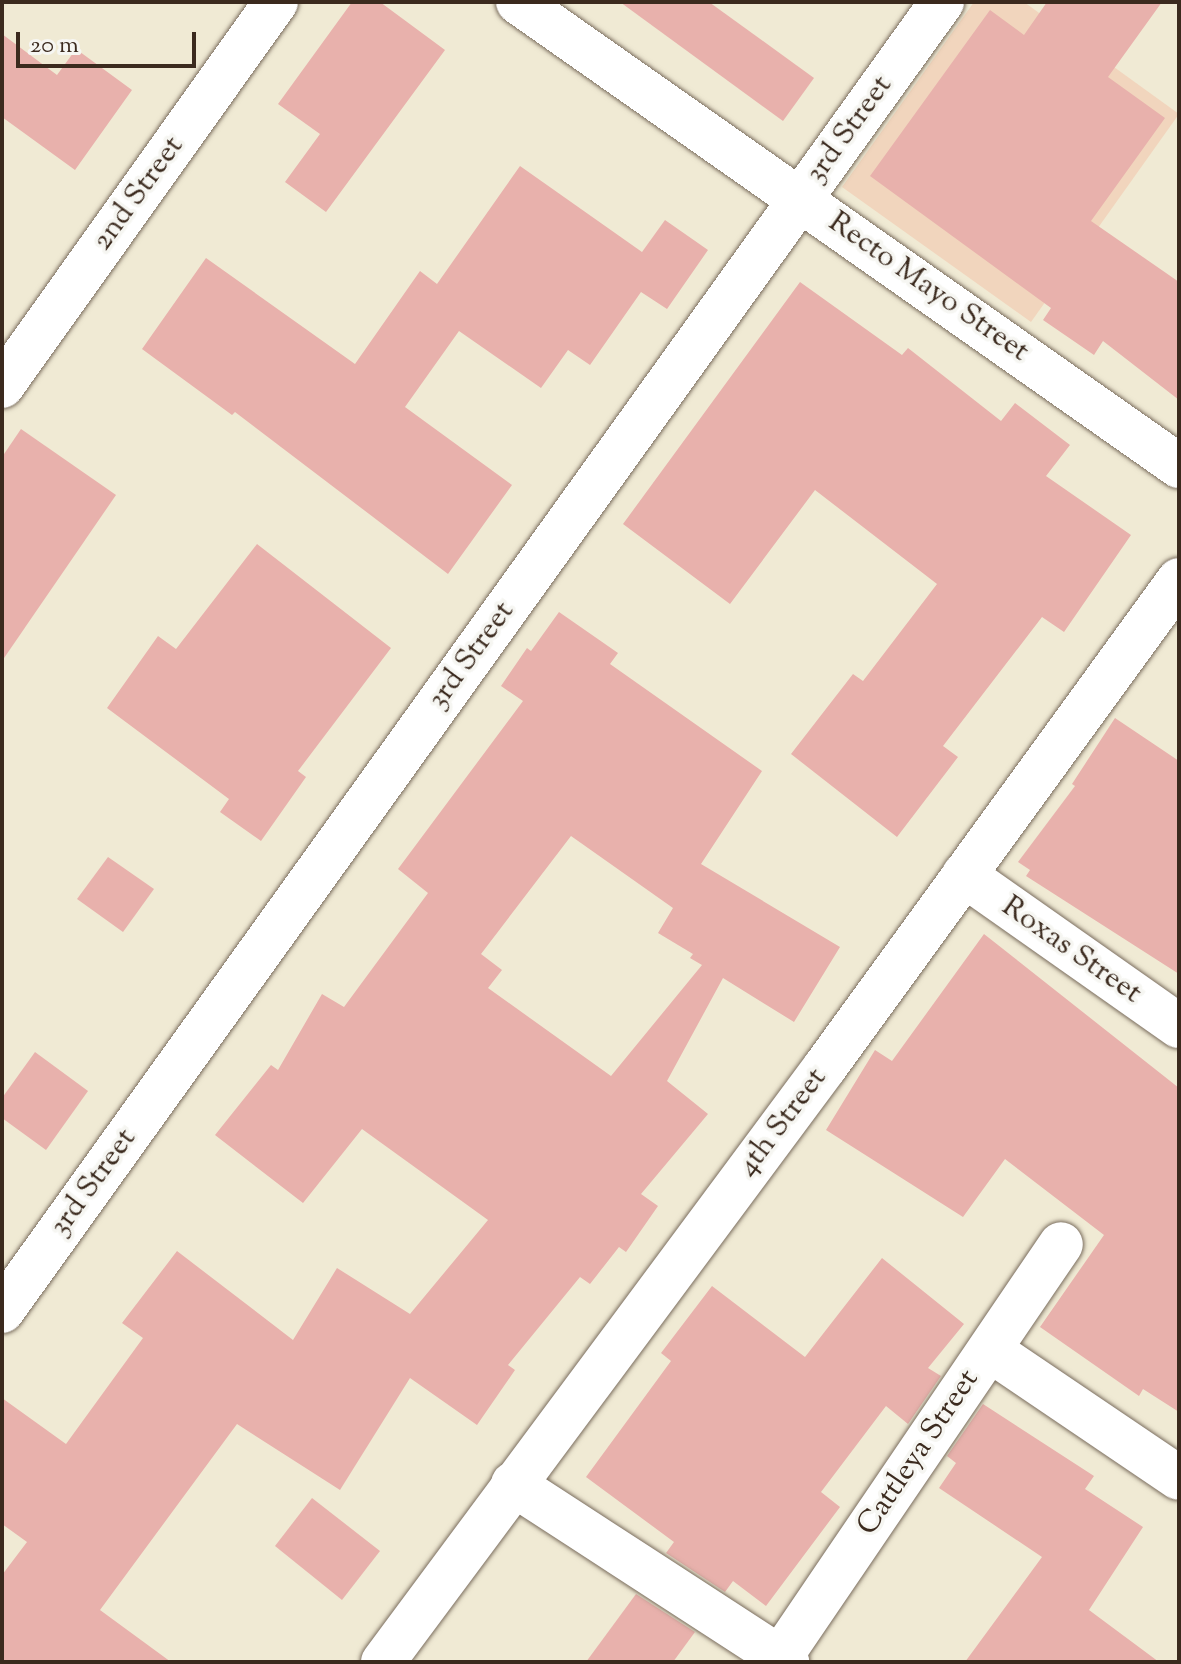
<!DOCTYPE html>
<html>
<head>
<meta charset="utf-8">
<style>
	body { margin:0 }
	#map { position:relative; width:1181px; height:1664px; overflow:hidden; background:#f0ead4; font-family:"Sorts Mill Goudy",serif }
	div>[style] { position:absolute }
	.built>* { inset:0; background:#f1d5bd }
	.building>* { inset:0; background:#e8b1ac }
	.roads { filter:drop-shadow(0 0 2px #7a6d5e) drop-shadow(0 0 2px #7a6d5e) }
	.minor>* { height:44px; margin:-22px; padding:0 22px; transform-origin:22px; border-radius:22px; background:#fff }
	span { translate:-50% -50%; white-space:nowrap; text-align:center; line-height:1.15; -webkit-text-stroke:7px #f6f6f2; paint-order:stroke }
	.street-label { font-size:30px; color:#3b2a1e }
	.frame { position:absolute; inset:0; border:4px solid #3b2a1e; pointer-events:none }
	.scale { position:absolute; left:16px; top:32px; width:180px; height:36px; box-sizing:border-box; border:4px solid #3b2a1e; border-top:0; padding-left:10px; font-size:24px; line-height:28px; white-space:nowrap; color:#3b2a1e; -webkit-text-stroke:6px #f6f6f2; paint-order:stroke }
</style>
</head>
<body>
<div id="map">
	<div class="built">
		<div style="clip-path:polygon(974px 2px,1024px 2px,1179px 114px,1031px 322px,842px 187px)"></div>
	</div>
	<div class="building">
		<div style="clip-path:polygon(352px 2px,380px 2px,445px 50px,326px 212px,285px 182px,320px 134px,278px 104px)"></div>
		<div style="clip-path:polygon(620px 2px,709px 2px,814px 78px,783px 121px)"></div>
		<div style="clip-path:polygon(1047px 2px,1162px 2px,1108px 77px,1165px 118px,1091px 221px,1179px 282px,1179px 400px,1103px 341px,1094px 355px,1043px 320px,1051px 308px,870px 176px,990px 10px,1024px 35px)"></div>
		<div style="clip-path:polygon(2px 34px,57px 75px,76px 49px,132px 90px,75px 170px,2px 117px)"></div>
		<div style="clip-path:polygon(520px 166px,642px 252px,665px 220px,708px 250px,667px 309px,641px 292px,590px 365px,568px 350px,541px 388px,459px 331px,405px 407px,512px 485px,448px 574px,235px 412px,232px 415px,142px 349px,206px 258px,355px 364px,420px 271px,437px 284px)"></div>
		<div style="clip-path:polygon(800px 282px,902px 355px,908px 348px,1001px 421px,1015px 403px,1070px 445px,1046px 476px,1131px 535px,1064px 632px,1042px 617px,943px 746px,958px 757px,897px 837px,791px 754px,853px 674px,863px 681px,937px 584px,815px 490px,730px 604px,623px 524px)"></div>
		<div style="clip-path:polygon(21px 429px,116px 495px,2px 661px,2px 457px)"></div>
		<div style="clip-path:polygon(257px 544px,391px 648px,298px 771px,306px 777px,261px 841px,220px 812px,229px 799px,107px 708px,158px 636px,176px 649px)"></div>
		<div style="clip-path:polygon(evenodd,559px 612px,618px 653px,610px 664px,762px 771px,701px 864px,840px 947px,794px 1022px,723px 978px,667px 1081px,708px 1114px,641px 1194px,658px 1206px,626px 1252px,619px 1247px,590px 1284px,580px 1277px,508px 1365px,515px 1370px,477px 1425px,410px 1378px,340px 1490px,237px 1424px,100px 1610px,171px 1662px,2px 1662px,2px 1575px,27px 1542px,2px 1524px,2px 1398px,66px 1444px,143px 1338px,122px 1323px,177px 1251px,293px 1340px,337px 1268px,410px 1314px,488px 1220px,362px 1129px,303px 1203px,215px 1135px,271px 1065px,278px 1070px,322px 994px,344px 1007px,428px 893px,398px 869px,523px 701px,501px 686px,527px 648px,531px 651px,559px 612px,571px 836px,673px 908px,658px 933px,693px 954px,690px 958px,702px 965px,611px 1076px,488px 988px,502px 970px,481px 954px,571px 836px)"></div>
		<div style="clip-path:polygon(1115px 718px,1179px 761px,1179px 974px,1026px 876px,1030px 870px,1018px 862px,1075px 786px,1072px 784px)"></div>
		<div style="clip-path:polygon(108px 857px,154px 889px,123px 932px,77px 899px)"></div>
		<div style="clip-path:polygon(984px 934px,1179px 1088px,1179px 1412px,1143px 1389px,1139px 1396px,1040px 1327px,1104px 1235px,1005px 1159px,963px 1217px,826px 1130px,875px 1050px,892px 1061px)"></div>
		<div style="clip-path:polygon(35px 1052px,88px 1091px,46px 1150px,2px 1118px,2px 1098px)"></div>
		<div style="clip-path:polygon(882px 1258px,964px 1324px,928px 1368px,941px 1376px,908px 1424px,886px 1406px,821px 1492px,840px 1507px,766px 1606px,733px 1581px,725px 1592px,666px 1553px,674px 1542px,586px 1477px,671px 1361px,661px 1353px,712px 1286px,805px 1357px)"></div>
		<div style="clip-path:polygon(983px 1404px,1094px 1476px,1085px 1489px,1143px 1527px,1089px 1610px,1159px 1662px,965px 1662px,1042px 1557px,939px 1488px,956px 1463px,947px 1456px)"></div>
		<div style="clip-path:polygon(312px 1498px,380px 1551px,342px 1600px,275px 1546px)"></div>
		<div style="clip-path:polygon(636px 1594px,695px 1632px,673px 1662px,586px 1662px)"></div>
	</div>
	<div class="roads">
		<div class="minor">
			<div style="left:518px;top:2px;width:808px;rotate:35.07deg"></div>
			<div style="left:2px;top:386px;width:472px;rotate:-54.5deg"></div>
			<div style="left:964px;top:875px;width:263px;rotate:35.1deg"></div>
			<div style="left:2px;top:1311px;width:1612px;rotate:-54.32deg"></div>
			<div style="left:990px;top:1350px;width:228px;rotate:34.1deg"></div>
			<div style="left:513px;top:1484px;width:327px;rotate:33deg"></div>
			<div style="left:383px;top:1662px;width:741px;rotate:-53.39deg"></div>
			<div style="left:825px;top:1067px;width:602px;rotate:-53.99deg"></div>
			<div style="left:777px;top:1662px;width:505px;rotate:-55.81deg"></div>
		</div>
	</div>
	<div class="street-label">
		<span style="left:850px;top:130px;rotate:-54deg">3rd Street</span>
		<span style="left:139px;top:194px;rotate:-54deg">2nd Street</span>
		<span style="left:928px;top:288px;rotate:35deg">Recto Mayo Street</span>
		<span style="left:472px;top:656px;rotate:-54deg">3rd Street</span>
		<span style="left:1071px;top:951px;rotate:35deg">Roxas Street</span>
		<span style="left:783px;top:1123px;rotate:-53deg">4th Street</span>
		<span style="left:94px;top:1183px;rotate:-54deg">3rd Street</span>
		<span style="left:919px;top:1453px;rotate:-56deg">Cattleya Street</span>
	</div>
	<div class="frame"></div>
	<div class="scale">20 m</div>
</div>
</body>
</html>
